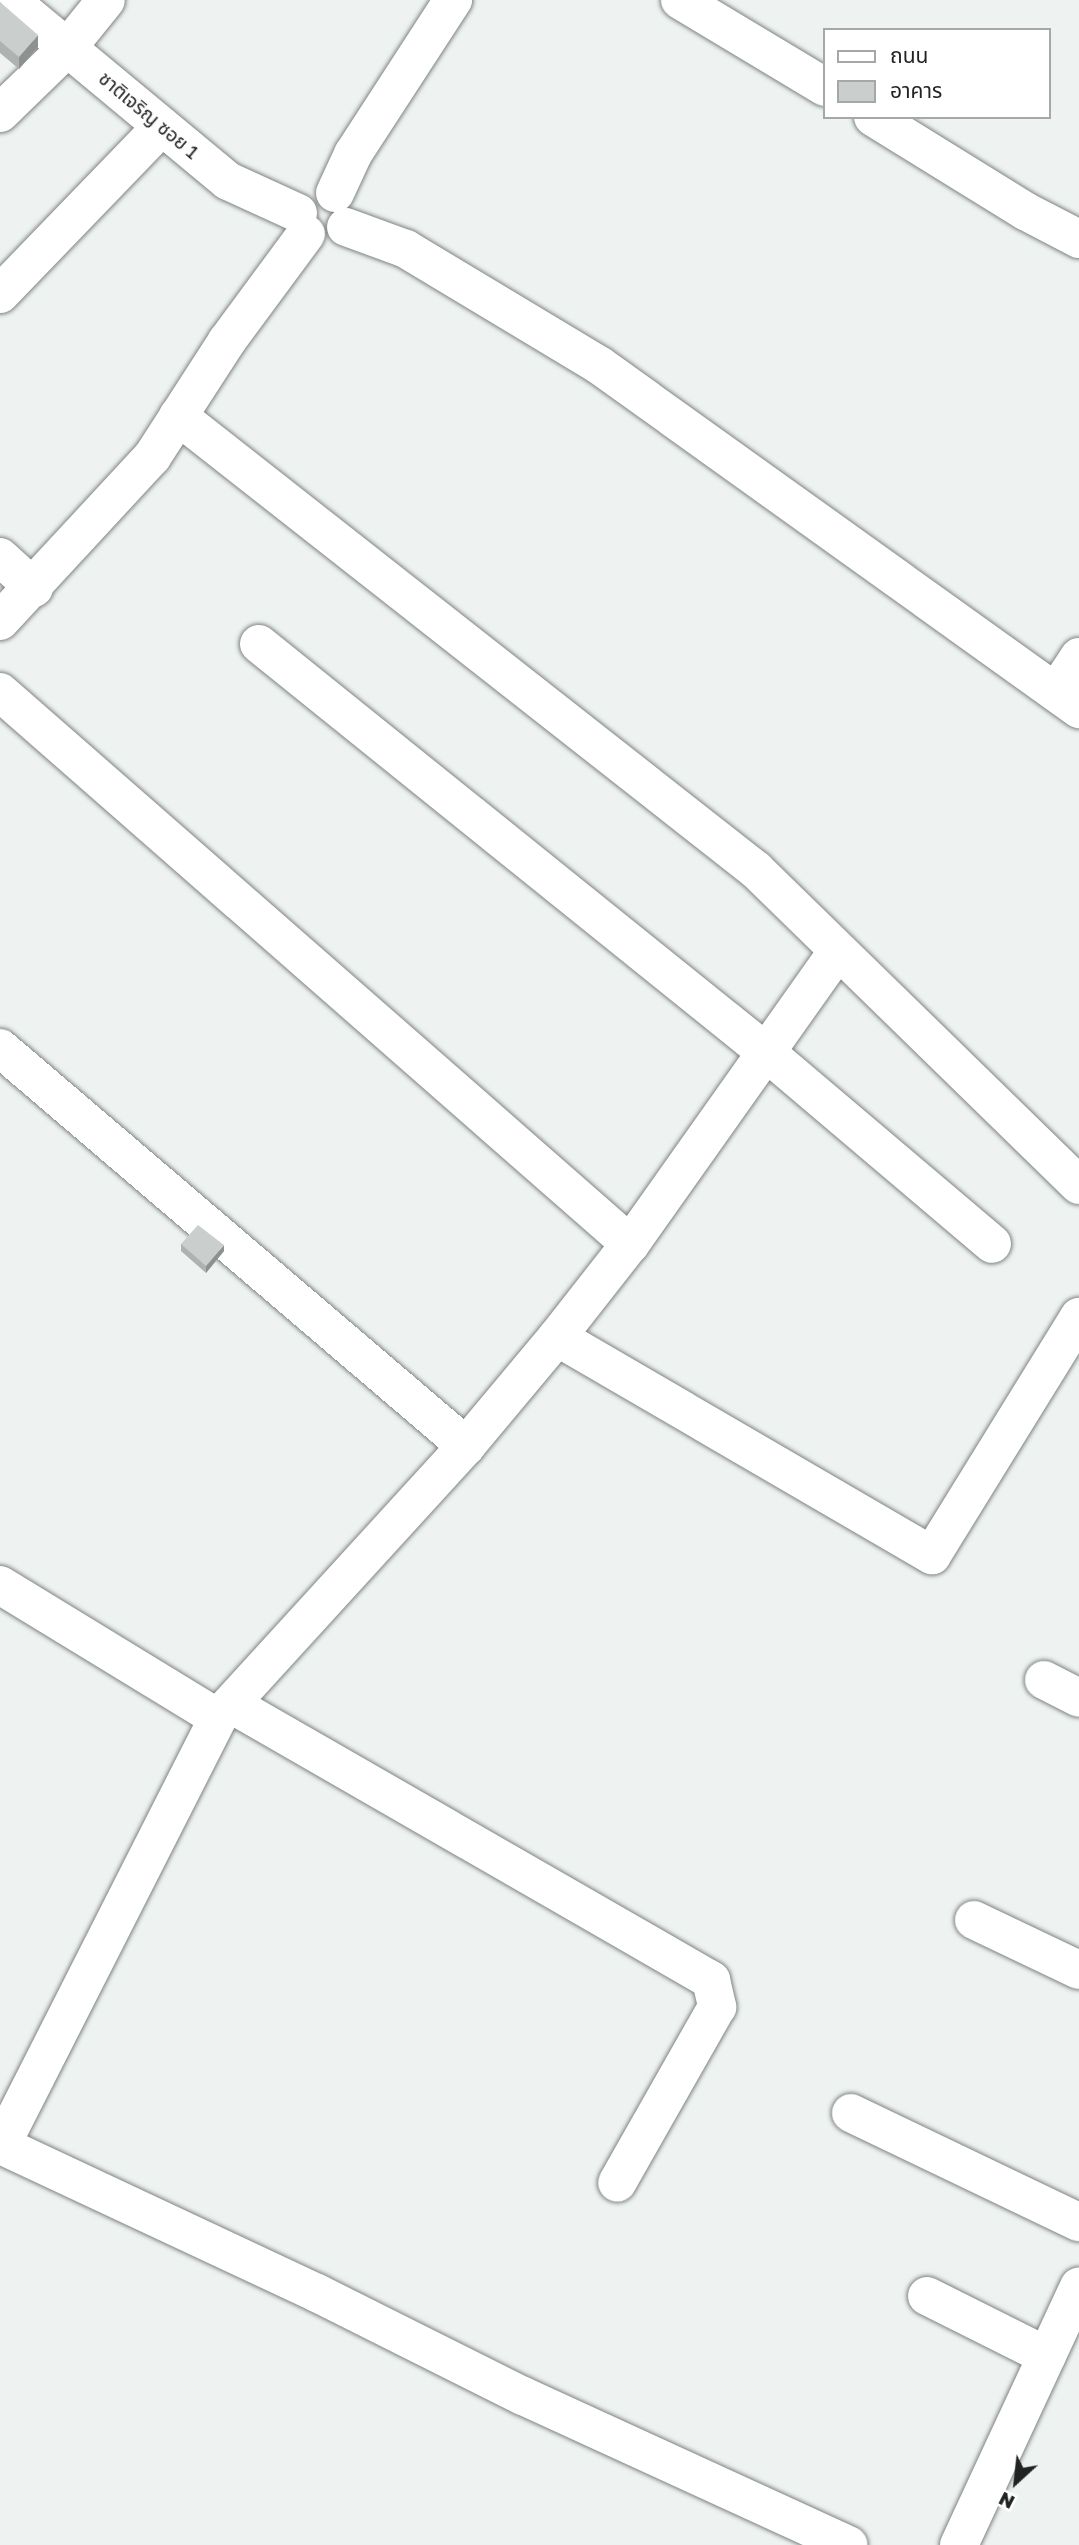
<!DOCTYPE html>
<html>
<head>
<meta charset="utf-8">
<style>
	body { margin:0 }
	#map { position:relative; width:1079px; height:2545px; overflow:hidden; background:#eef3f1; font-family:"Golos Text","Noto Sans Thai",sans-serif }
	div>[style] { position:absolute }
	.roads { filter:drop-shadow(0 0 2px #7f8381) drop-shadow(0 0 2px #7f8381) }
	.minor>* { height:38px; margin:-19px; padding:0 19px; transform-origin:19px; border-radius:19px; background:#fff }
	.wall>* { inset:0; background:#aeb2b0 }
	.shaded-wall>* { inset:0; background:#8d9190 }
	.building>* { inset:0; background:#cacfcd }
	span { translate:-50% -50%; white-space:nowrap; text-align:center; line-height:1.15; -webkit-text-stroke:5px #fff; paint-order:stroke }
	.street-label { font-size:19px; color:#212322 }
	.legend { position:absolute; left:823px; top:28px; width:228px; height:91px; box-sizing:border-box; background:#fff; border:2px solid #a6a7a7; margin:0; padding:9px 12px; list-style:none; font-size:21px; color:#212322 }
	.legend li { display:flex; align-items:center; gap:14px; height:35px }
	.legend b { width:35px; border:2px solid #a6a7a7 }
	.north { position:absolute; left:981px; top:2447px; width:70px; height:70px; -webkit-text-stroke:5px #fff; paint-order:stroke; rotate:207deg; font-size:19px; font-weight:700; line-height:28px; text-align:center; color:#212322 }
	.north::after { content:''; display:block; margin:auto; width:24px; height:32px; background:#212322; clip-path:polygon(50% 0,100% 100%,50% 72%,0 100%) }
</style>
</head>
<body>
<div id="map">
	<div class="roads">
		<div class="minor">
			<div style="left:10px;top:0;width:283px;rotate:39.7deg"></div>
			<div style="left:228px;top:181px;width:77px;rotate:24.6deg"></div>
			<div style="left:680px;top:0;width:169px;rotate:31deg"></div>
			<div style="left:0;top:113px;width:95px;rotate:-44.1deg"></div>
			<div style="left:68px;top:47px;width:60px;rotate:-51deg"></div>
			<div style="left:873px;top:117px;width:179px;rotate:31.7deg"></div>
			<div style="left:1025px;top:211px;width:61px;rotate:27.4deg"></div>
			<div style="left:335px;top:193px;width:43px;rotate:-65.2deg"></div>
			<div style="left:353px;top:154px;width:184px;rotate:-57deg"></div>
			<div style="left:346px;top:227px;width:64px;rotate:20.1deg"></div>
			<div style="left:406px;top:249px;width:225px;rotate:31deg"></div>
			<div style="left:599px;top:365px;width:591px;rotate:35.63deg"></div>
			<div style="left:0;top:294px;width:233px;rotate:-46deg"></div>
			<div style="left:178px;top:416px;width:735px;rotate:38.15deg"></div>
			<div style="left:756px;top:870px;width:451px;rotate:44.3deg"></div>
			<div style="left:0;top:557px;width:46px;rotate:42.4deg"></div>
			<div style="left:0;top:621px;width:224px;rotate:-47.2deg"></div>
			<div style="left:152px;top:457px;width:138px;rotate:-57.1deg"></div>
			<div style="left:227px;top:341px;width:133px;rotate:-53.6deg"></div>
			<div style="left:259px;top:644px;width:652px;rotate:38.84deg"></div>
			<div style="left:767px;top:1053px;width:295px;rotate:40.3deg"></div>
			<div style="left:0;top:692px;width:838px;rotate:41.22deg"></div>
			<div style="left:1056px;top:692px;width:42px;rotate:-56.7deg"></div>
			<div style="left:837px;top:952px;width:358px;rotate:125.3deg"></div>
			<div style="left:630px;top:1244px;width:118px;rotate:128.1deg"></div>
			<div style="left:557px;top:1337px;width:142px;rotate:129.9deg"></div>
			<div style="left:466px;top:1446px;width:368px;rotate:132.4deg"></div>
			<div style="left:218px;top:1718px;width:479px;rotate:116.9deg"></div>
			<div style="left:1px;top:2145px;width:349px;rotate:25.1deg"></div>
			<div style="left:317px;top:2293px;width:230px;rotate:26.6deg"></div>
			<div style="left:523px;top:2396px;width:358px;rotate:24.6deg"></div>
			<div style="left:0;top:1048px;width:613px;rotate:40.5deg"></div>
			<div style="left:557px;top:1337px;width:434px;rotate:30.2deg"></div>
			<div style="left:932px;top:1555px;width:280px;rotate:-58.3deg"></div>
			<div style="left:0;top:1585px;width:255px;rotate:31.4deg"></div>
			<div style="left:1044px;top:1680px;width:39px;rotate:27deg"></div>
			<div style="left:231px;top:1704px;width:554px;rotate:29.9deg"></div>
			<div style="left:711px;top:1980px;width:28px;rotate:77deg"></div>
			<div style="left:717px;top:2007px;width:202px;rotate:119.6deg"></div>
			<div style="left:974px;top:1920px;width:116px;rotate:25.5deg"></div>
			<div style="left:851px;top:2113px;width:253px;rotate:25.6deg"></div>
			<div style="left:927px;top:2296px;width:134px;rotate:26.6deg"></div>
			<div style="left:959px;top:2545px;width:285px;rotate:-65.1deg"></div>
		</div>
	</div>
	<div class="wall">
		<div style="clip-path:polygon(0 2px,38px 47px,19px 69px,0 53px)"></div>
		<div style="clip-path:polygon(181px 1244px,224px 1251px,206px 1273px,181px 1251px)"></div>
	</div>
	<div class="shaded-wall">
		<div style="clip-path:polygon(38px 35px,38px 47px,19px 69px,19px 57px)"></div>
		<div style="clip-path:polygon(224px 1245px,224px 1251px,206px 1273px,206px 1266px)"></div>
	</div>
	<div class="building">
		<div style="clip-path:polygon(0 2px,38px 35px,19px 57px,0 41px)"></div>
		<div style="clip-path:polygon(198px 1225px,224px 1245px,206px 1266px,181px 1244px)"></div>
	</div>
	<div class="street-label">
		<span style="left:149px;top:115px;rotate:40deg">ชาติเจริญ ซอย 1</span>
	</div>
	<ul class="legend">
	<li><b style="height:9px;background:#fff"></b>ถนน</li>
	<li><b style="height:19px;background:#cacfcd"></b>อาคาร</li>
	</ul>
	<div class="north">N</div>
</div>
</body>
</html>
